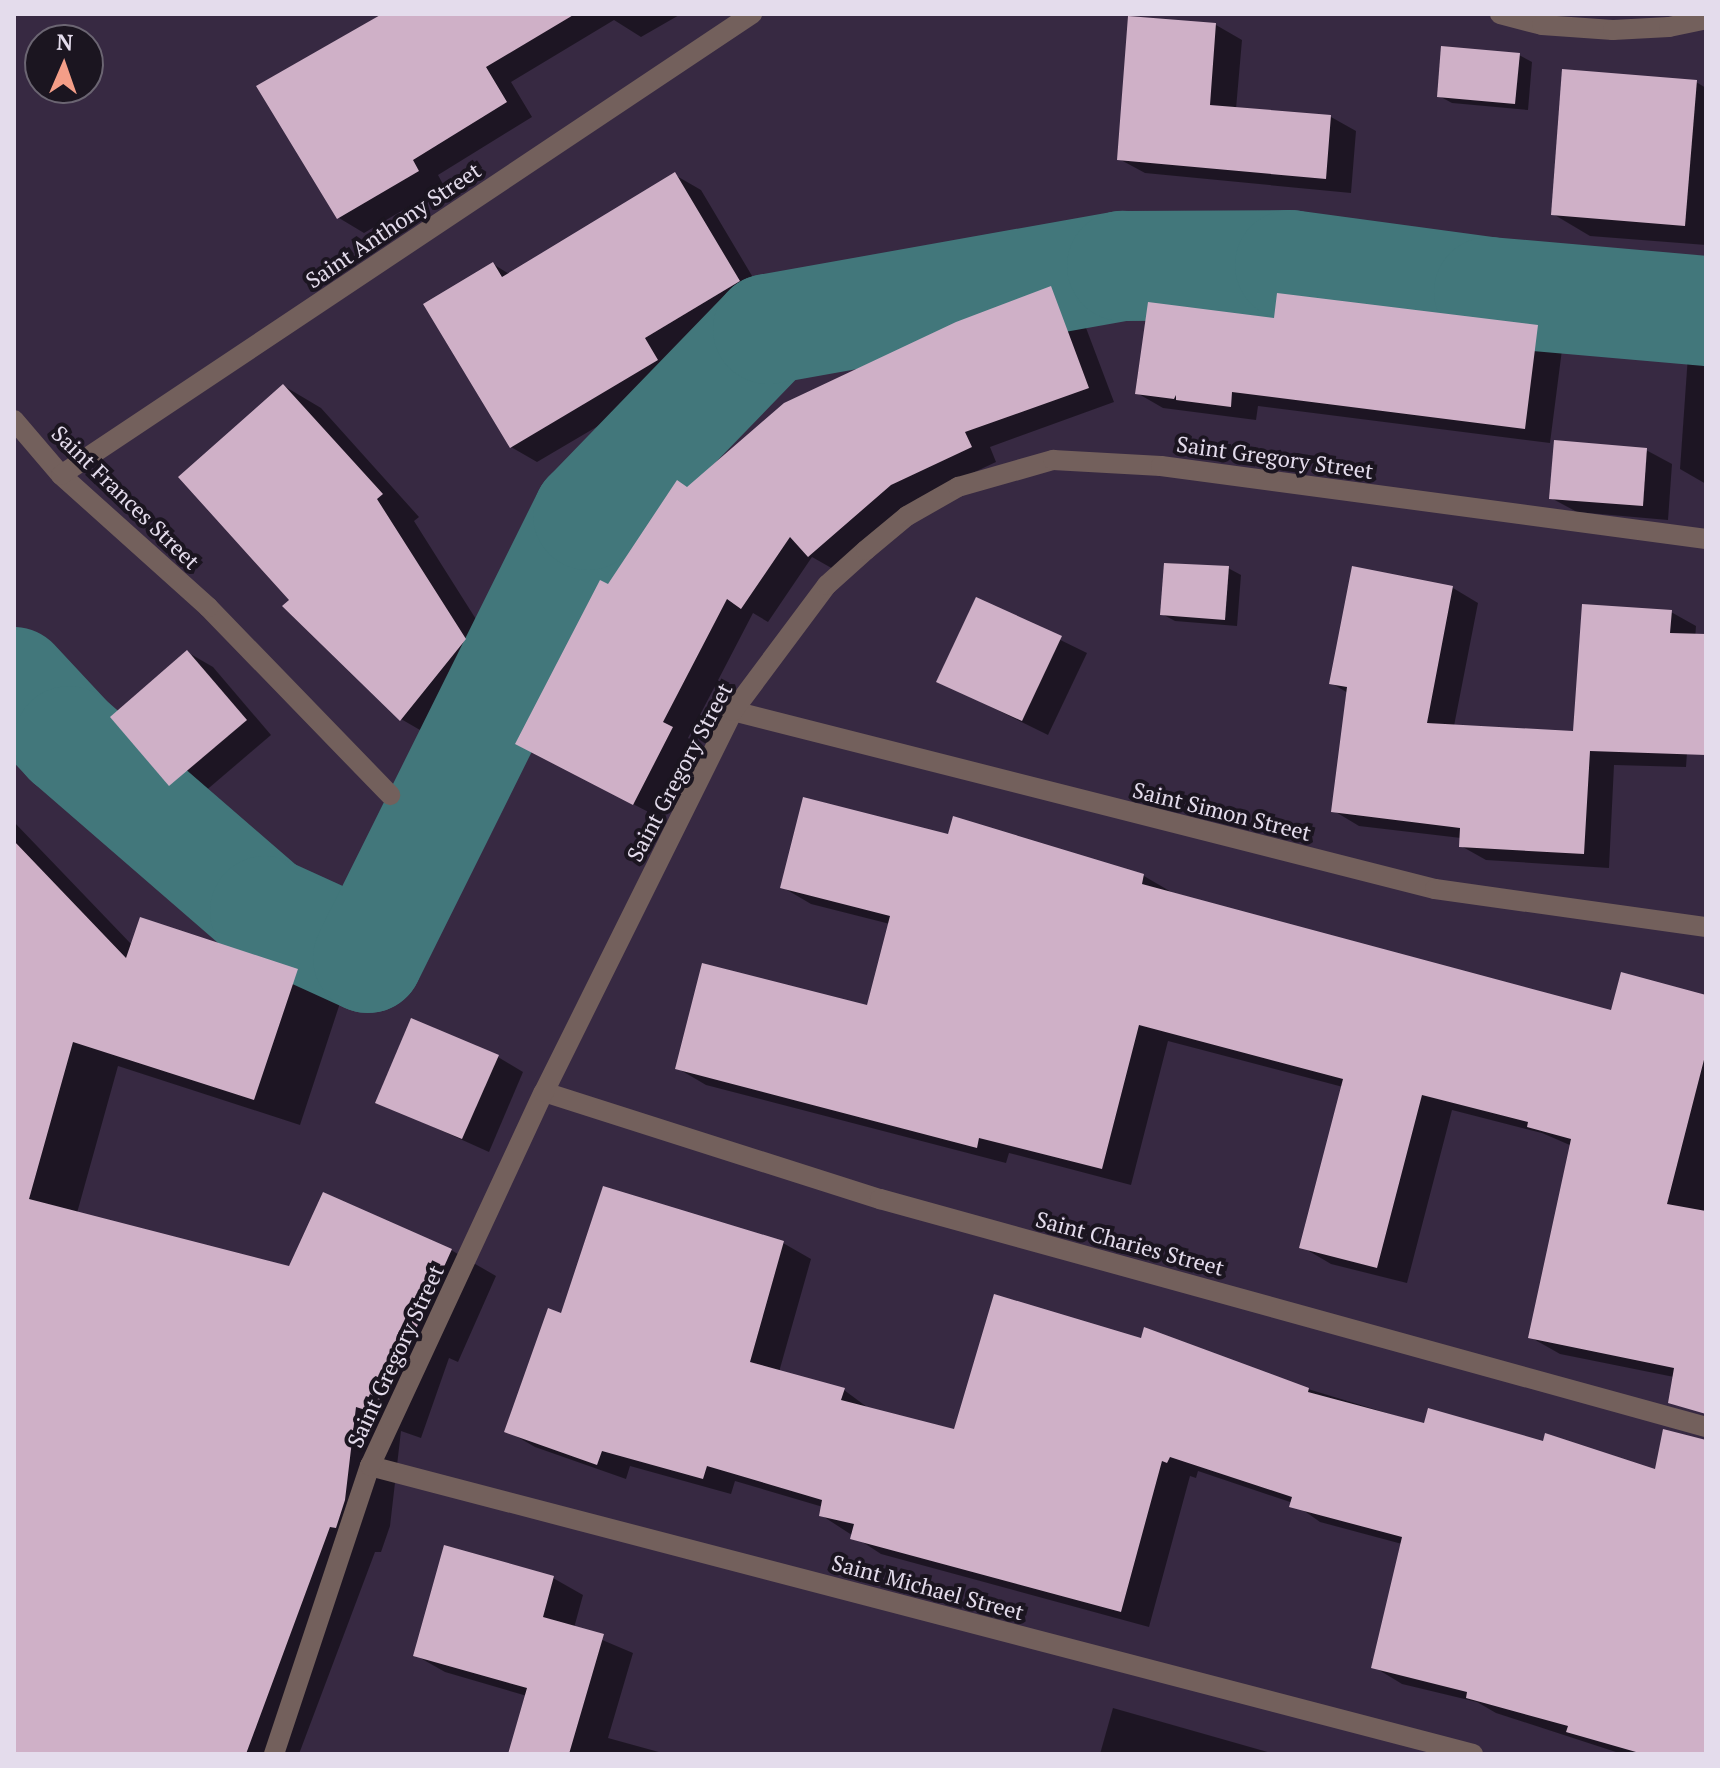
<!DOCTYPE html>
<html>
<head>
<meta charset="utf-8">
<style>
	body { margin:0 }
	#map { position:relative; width:1720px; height:1768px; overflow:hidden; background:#372942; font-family:"PT Serif",serif }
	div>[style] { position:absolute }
	.shadow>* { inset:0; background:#0007 }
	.river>* { height:110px; margin:-55px; padding:0 55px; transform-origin:55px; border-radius:55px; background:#42777b }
	.building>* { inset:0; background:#cfb0c7 }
	.lane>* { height:20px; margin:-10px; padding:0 10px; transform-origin:10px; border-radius:10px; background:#73605c }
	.street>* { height:20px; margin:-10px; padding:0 10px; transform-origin:10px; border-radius:10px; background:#73605c }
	span { translate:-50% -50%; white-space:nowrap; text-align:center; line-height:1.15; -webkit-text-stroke:8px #1b1520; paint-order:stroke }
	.street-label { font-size:22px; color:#e4dcec }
	.frame { position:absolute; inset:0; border:16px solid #e4dcec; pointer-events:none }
	.north { position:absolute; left:24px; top:24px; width:80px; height:80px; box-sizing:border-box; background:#1b1520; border:2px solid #6b6572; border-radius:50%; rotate:2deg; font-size:22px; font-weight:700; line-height:32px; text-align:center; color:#e4dcec }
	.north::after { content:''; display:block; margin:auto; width:28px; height:36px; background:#f49e88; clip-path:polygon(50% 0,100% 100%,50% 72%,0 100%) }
</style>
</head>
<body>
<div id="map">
	<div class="shadow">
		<div style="clip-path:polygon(384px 14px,681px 14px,641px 37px,614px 20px,511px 82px,532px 117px,438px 175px,444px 186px,364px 233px,339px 218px)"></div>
		<div style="clip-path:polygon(1130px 18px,1216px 25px,1242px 40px,1236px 109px,1331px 117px,1356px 131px,1351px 193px,1145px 173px,1119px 159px)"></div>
		<div style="clip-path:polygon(1519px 55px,1532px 62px,1528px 110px,1452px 103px,1439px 96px)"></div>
		<div style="clip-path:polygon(1696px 82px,1706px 88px,1706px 245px,1590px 236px,1553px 214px)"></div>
		<div style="clip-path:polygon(675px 175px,701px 190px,764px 296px,669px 353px,683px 376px,537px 462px,511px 447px,493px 264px,511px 275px)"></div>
		<div style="clip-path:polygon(1051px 289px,1077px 304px,1114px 402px,990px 447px,996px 462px,917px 499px,835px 570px,812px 557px,768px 622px,753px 613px,688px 738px,698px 744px,660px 818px,544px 758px,608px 587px,688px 489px)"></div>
		<div style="clip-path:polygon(1276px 321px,1537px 327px,1563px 342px,1550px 443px,1258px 406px,1256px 420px,1163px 408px,1137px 393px)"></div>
		<div style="clip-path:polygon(1689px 341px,1706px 342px,1706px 484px,1680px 469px)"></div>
		<div style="clip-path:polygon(284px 386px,321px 408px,419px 517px,414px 521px,503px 662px,439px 741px,401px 719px,285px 606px,292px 600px)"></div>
		<div style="clip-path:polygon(1646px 450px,1672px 464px,1668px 520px,1577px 512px,1551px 498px)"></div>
		<div style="clip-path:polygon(1166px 563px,1228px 568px,1241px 575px,1237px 626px,1175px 621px,1162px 614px)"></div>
		<div style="clip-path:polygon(1453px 588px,1478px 603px,1454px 726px,1575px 733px,1671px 612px,1696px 626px,1686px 767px,1614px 765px,1609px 868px,1486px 860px,1461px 846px,1461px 838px,1359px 826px,1334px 811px,1348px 693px,1331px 683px)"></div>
		<div style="clip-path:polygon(977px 599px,1087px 653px,1048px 735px,939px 681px)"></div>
		<div style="clip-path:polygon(187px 652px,213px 667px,271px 735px,196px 799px,170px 784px)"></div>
		<div style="clip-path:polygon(954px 818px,1144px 876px,1173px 893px,1612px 1012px,1706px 997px,1706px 1402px,1674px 1377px,1560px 1354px,1530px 1337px,1572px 1146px,1542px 1133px,1452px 1110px,1407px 1283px,1331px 1264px,1302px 1247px,1343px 1087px,1168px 1041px,1131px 1185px,1009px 1153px,1006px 1163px,706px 1085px,677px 1068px,868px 1007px,890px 924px,811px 904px,782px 887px,950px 836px)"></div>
		<div style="clip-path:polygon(14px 822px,133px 946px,297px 971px,342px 997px,300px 1125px,118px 1066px,77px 1213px,290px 1268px,451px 1250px,496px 1276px,458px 1362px,449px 1358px,421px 1438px,401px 1431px,390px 1526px,381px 1552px,375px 1552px,299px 1754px,14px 1754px)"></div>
		<div style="clip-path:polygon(498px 1057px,523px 1072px,489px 1152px,378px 1102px)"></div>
		<div style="clip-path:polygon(783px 1243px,811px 1259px,779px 1372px,844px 1390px,871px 1410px,956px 1431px,1308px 1389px,1426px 1425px,1706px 1485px,1706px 1754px,1622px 1754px,1496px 1713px,1477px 1702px,1402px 1684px,1374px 1667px,1402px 1544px,1320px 1522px,1293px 1503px,1198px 1471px,1196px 1478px,1190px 1476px,1149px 1627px,881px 1554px,821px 1515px,823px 1507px,735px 1481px,731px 1494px,630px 1466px,626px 1479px,535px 1447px,507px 1431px,562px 1316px)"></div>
		<div style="clip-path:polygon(553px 1578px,583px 1595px,574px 1628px,633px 1653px,608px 1738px,666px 1754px,510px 1754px,527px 1696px,445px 1672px,415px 1655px)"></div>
		<div style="clip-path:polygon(1113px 1708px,1275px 1754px,1100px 1754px)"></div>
	</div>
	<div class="river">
		<div style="left:14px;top:682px;width:81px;rotate:47deg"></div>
		<div style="left:69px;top:741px;width:259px;rotate:40.9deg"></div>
		<div style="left:265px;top:911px;width:113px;rotate:24.5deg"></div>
		<div style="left:368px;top:958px;width:495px;rotate:-63.6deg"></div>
		<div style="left:588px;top:515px;width:259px;rotate:-45.9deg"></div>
		<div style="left:768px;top:329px;width:360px;rotate:-10.1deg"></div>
		<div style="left:1122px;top:266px;width:168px;rotate:-0.3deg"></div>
		<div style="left:1290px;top:265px;width:201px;rotate:7.7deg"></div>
		<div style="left:1489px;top:292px;width:218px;rotate:5deg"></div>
	</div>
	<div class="building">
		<div style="clip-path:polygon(382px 14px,575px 14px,486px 67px,507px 102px,413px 160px,419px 171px,337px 219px,256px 86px)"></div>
		<div style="clip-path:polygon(1128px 16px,1216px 23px,1210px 105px,1331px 115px,1326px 179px,1117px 160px)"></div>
		<div style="clip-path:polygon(1441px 46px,1520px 53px,1515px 104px,1437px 97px)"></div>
		<div style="clip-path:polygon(1562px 69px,1697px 80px,1685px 226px,1551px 215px)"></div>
		<div style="clip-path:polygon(675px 172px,740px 281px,645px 338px,658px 360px,510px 448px,423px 304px,493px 262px,502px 277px)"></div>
		<div style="clip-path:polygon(1051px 286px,1089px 388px,965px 432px,972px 447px,891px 485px,808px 557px,790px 537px,741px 609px,727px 599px,663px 722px,673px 727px,633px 805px,515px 744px,600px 580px,608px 584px,677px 480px,687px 487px,784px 403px,956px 322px)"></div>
		<div style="clip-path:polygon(1277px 293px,1538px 325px,1525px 429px,1232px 392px,1231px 407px,1176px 400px,1176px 395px,1174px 399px,1135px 394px,1148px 302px,1274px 318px)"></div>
		<div style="clip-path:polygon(283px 384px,383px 494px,377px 499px,466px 639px,400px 721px,282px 606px,289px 600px,178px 477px)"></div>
		<div style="clip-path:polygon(1554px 440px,1647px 448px,1643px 506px,1549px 499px)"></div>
		<div style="clip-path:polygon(1164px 563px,1229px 566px,1225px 620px,1160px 615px)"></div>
		<div style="clip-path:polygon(1352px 566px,1453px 586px,1427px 723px,1573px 731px,1582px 604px,1672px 610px,1670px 633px,1706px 634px,1706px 755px,1590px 751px,1584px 854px,1459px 847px,1460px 828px,1331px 812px,1347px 687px,1329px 684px)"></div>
		<div style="clip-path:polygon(976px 597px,1062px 636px,1022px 721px,936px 682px)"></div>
		<div style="clip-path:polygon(187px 650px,247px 720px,169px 786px,110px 717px)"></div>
		<div style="clip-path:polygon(803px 797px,948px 834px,953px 816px,1144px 874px,1142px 884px,1611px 1010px,1621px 972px,1706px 995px,1706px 1052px,1667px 1204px,1706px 1211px,1706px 1414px,1668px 1403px,1674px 1368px,1528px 1338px,1571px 1139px,1527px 1127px,1528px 1122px,1422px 1095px,1377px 1268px,1299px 1248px,1343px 1079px,1139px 1025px,1102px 1169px,979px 1138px,977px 1148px,675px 1069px,702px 963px,867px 1005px,890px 916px,780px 888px)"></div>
		<div style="clip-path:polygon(14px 841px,126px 958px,140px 917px,298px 969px,254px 1100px,73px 1042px,29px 1199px,289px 1266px,323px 1192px,452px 1249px,412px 1338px,403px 1334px,375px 1413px,356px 1407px,345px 1500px,336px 1528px,330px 1527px,246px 1754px,14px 1754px)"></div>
		<div style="clip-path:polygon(411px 1018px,499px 1055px,462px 1139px,375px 1103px)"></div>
		<div style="clip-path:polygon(603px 1186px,784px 1241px,750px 1362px,845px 1388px,841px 1400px,954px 1429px,994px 1294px,1141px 1338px,1144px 1327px,1309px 1388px,1308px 1392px,1424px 1423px,1428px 1408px,1543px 1441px,1545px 1433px,1655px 1469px,1663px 1429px,1706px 1440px,1706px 1754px,1643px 1754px,1566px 1732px,1568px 1726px,1466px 1698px,1467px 1692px,1371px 1668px,1402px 1537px,1289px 1507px,1292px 1497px,1170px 1457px,1167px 1463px,1162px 1461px,1121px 1612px,850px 1539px,854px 1524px,819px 1516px,822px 1500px,707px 1466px,703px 1479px,602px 1451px,597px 1465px,504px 1432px,548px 1308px,561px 1313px)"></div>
		<div style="clip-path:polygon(444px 1545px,554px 1576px,543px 1617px,604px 1634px,569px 1754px,508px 1754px,527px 1688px,413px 1656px)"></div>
	</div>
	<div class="lane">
		<div style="left:208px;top:607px;width:262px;rotate:45.9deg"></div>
	</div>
	<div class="street">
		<div style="left:1500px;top:14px;width:43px;rotate:14.7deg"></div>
		<div style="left:1542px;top:25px;width:71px;rotate:4deg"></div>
		<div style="left:1613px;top:30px;width:56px;rotate:-3.1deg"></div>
		<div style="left:1669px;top:27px;width:38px;rotate:-12deg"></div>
		<div style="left:14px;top:420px;width:72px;rotate:49.5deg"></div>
		<div style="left:61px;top:475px;width:198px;rotate:41.9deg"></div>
		<div style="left:61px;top:475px;width:831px;rotate:-33.71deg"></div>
		<div style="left:733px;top:711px;width:724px;rotate:14.23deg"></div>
		<div style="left:1435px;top:889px;width:274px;rotate:8deg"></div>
		<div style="left:544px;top:1092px;width:353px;rotate:17.7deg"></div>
		<div style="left:880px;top:1199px;width:857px;rotate:15.43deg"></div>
		<div style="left:370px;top:1466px;width:1140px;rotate:14.63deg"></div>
		<div style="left:274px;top:1754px;width:304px;rotate:-71.6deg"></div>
		<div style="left:370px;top:1466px;width:412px;rotate:-65.1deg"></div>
		<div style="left:544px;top:1092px;width:425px;rotate:-63.6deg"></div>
		<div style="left:733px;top:711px;width:157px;rotate:-53.3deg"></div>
		<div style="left:827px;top:585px;width:52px;rotate:-41.9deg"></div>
		<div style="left:866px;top:550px;width:53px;rotate:-39.7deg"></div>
		<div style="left:907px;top:516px;width:59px;rotate:-29.6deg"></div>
		<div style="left:958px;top:487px;width:99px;rotate:-15.9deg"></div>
		<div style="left:1053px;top:460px;width:108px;rotate:3.2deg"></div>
		<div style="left:1161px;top:466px;width:550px;rotate:7.63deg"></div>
	</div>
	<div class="street-label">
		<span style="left:393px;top:225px;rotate:-34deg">Saint Anthony Street</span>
		<span style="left:1275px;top:457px;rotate:8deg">Saint Gregory Street</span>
		<span style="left:126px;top:497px;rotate:44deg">Saint Frances Street</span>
		<span style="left:679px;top:772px;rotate:-62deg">Saint Gregory Street</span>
		<span style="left:1222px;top:811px;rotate:14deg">Saint Simon Street</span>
		<span style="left:1130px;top:1243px;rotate:15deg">Saint Charies Street</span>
		<span style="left:395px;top:1356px;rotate:-65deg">Saint Gregory Street</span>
		<span style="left:928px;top:1587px;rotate:15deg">Saint Michael Street</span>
	</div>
	<div class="frame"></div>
	<div class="north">N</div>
</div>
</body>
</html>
